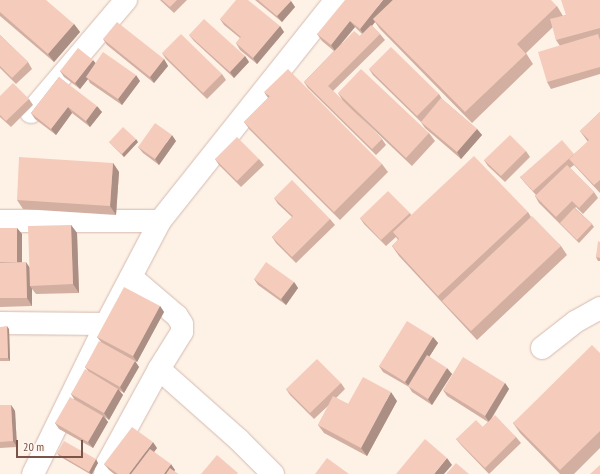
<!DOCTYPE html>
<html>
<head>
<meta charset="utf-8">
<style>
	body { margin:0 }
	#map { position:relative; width:600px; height:474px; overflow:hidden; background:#fef2e7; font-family:"PT Sans Narrow",sans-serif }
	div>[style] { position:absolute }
	.roads { filter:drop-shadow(0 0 1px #d4baae) drop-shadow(0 0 1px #d4baae) }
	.minor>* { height:22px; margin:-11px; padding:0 11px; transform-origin:11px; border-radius:11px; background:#fff }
	.tertiary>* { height:22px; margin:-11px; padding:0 11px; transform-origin:11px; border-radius:11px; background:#fff }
	.wall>* { inset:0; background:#d3afa2 }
	.shaded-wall>* { inset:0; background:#ac8f84 }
	.building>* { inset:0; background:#f5ccbc }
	span { translate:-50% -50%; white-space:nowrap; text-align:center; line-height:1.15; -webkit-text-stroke:4px #fff6ef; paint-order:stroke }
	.scale { position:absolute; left:16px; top:440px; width:67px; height:18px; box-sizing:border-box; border:2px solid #7a5449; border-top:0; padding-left:5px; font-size:12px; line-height:14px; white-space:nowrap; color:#7a5449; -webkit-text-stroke:3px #fff6ef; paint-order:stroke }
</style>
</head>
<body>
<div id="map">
	<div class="roads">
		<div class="minor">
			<div style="left:31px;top:112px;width:147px;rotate:-49.7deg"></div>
			<div style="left:0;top:221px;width:160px"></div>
			<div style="left:131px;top:277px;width:60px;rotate:40.3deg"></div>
			<div style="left:177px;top:316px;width:9px;rotate:58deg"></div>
			<div style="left:182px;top:324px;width:8px;rotate:90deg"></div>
			<div style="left:182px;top:332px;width:44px;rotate:121.9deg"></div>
			<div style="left:159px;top:369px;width:107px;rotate:41.6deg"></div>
			<div style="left:239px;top:440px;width:48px;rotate:45deg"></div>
			<div style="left:0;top:323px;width:106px;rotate:0.5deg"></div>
			<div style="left:542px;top:348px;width:42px;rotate:-38.2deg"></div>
			<div style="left:575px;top:322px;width:29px;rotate:-29deg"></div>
			<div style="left:105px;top:474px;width:10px;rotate:-79deg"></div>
			<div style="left:107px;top:464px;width:108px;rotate:-61.3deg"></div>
		</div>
		<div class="tertiary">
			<div style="left:33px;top:474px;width:167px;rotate:-64deg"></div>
			<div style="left:106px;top:324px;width:116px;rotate:-62.3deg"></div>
			<div style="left:160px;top:221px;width:283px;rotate:-51.5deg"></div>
		</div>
	</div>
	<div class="wall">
		<div style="clip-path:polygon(0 0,74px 24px,80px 32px,54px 62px,0 16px)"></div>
		<div style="clip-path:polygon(160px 0,187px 0,174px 13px)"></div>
		<div style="clip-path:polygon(255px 0,290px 0,295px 7px,282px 22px)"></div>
		<div style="clip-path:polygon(evenodd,393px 0,557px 6px,563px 16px,600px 0,600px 74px,551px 89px,547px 82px,560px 46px,556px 40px,553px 27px,526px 53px,533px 64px,472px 123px,380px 29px,375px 22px,372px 26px,380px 34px,385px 40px,333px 91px,343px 101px,338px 93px,429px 133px,435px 141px,412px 166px,355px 112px,382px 139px,386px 145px,376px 155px,308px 88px,304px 82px,334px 51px,322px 41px,317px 34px,393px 0,355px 27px,362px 34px,360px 36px,341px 44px,355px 27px)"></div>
		<div style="clip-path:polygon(220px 19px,280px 26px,284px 32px,257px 64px,240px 50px,236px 43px,240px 38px,224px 25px)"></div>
		<div style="clip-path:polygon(0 35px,28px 62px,32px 69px,16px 84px,0 68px)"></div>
		<div style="clip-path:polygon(189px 35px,245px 56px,249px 62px,234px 78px,194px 41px)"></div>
		<div style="clip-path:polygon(103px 39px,164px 59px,168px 66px,154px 83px,107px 45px)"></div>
		<div style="clip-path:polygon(162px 53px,222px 74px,226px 80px,207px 99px,166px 59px)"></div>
		<div style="clip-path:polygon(96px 63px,140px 81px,122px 105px,90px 83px,88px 79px,80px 89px,64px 77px,60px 71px)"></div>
		<div style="clip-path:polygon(369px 69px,439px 94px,442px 99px,477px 129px,482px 135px,461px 159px,425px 128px,421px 122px,373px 75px)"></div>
		<div style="clip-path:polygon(59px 77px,102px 112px,90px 127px,72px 113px,56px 135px,35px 119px,31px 113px)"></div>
		<div style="clip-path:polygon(264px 92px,382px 164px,388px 172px,340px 220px,250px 130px,244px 122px,268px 98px)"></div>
		<div style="clip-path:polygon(0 96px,29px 99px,33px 105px,11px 127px,0 117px)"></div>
		<div style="clip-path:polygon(600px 112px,600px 193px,574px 165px,570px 168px,594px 192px,598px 198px,583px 214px,576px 207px,575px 208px,592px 224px,594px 227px,579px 243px,539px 203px,535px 196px,536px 195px,525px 183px,520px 177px,574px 154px,588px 142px,580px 131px)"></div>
		<div style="clip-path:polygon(176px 141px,159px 165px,143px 153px,138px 147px)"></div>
		<div style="clip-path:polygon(109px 142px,138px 142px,124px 157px)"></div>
		<div style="clip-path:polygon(526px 151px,530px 157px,505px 182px,488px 166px,484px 160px)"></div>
		<div style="clip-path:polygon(215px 159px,259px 159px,264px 165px,241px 187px,219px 165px)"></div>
		<div style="clip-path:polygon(113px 163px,119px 172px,116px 215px,23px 209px,17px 200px)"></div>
		<div style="clip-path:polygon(274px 198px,330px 219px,335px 225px,296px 263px,276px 243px,272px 237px,292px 217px,278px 204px)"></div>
		<div style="clip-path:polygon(528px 212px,531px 217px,561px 246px,567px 255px,477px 340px,399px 256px,392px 246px,398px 240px,396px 237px,386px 246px,364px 224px,360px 218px,410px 213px,411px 215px)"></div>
		<div style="clip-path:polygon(71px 225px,77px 233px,79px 293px,36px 294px,32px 289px,32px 306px,0 307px,0 228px,17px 228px,22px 234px,22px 263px,30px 268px)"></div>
		<div style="clip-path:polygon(600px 242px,600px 261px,598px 261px,596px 257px)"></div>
		<div style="clip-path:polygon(254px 279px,294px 282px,298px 288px,286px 305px,258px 285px)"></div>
		<div style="clip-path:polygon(160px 306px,164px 312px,137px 362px,133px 360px,135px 361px,139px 367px,124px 393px,119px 390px,123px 395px,109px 420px,105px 417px,108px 422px,93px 448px,59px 429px,55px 423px,74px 399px,71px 394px,88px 371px,85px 367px,101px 342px,97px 337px)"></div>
		<div style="clip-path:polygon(0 327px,9px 329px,10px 361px,0 361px)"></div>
		<div style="clip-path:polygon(433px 337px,438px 343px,429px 357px,452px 374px,432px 405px,412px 392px,409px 387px,383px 372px,379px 366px)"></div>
		<div style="clip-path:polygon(600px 353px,600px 448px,574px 474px,560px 474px,520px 433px,513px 423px)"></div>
		<div style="clip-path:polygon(341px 383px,345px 389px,336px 398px,348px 404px,397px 401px,367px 456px,324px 433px,318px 425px,329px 405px,314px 419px,290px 395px,286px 389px)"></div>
		<div style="clip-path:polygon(505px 383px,509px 389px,492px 418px,516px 437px,521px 443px,489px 474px,461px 445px,456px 439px,483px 427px,488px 422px,447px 396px,443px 390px)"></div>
		<div style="clip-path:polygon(0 405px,11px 405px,15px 411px,17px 447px,0 448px)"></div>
		<div style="clip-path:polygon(157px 448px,154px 452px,175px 470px,174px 471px,178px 474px,114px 474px,109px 470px,104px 464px)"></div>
		<div style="clip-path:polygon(57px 453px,98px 463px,92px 474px,90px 474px,59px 456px)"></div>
	</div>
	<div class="shaded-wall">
		<div style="clip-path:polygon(383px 0,393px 0,373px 19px,375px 22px,364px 35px,360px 29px)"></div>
		<div style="clip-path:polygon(291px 1px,295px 7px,282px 22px,277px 16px)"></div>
		<div style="clip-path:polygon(350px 21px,355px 27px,335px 51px,331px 45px)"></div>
		<div style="clip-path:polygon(74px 24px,80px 32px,54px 62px,48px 54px)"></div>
		<div style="clip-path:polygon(280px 26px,284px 32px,257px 64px,253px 58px)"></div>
		<div style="clip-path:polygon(245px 56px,249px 62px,234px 78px,230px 72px)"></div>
		<div style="clip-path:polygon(164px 59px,168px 66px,154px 83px,150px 77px)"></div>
		<div style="clip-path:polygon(93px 60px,98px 66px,86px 77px,88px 79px,80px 89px,75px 83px)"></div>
		<div style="clip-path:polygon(136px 75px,140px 81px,122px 105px,118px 99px)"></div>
		<div style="clip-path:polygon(97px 106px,102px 112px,90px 127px,86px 121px)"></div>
		<div style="clip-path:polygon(68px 107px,72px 113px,56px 135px,51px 129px)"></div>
		<div style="clip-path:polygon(477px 129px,482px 135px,461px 159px,457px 152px)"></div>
		<div style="clip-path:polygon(172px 135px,176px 141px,159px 165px,155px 159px)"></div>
		<div style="clip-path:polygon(136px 139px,138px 142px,124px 157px,122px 154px)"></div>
		<div style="clip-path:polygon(113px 163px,119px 172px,116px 215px,110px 206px)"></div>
		<div style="clip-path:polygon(71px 225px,77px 233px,79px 293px,73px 284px)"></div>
		<div style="clip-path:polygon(17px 228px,22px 234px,22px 268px,17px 262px)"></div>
		<div style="clip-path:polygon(26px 262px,32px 271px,30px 286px,32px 289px,32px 306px,27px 298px)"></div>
		<div style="clip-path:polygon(294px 282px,298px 288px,286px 305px,281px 299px)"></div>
		<div style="clip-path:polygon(160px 306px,164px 312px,137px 362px,133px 356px)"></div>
		<div style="clip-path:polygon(7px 326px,9px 329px,10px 361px,8px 358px)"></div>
		<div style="clip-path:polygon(433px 337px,438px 343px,410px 387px,405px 382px)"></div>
		<div style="clip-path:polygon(135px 361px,139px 367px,124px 393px,120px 387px)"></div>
		<div style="clip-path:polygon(447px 368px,452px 374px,432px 405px,428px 399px)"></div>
		<div style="clip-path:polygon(505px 383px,509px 389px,489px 422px,485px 416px)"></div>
		<div style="clip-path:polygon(118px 389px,123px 395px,109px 420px,104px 413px)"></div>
		<div style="clip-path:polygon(391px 392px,397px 401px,367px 456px,361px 448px)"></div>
		<div style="clip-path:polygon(11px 405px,15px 411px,17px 447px,13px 441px)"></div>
		<div style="clip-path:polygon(103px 416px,108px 422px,93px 448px,88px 442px)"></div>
		<div style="clip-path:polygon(153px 442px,157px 448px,137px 474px,129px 474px)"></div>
		<div style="clip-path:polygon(447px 458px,452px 465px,444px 474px,434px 474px)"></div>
		<div style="clip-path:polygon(96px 459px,98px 463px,92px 474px,91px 474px,89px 472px)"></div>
		<div style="clip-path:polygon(171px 464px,175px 470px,172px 474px,164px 474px)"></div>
	</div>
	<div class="building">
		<div style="clip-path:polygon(0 0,46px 0,74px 24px,48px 54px,0 12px)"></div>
		<div style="clip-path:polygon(162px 0,177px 0,170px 7px)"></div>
		<div style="clip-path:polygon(236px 0,248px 0,280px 26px,253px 58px,236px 43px,241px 37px,220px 19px)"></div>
		<div style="clip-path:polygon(258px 0,290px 0,291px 1px,277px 16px)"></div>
		<div style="clip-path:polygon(345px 0,383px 0,360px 29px,350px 21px,331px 45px,317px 34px)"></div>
		<div style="clip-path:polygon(393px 0,551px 0,557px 6px,517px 44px,526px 54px,465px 112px,373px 19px)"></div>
		<div style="clip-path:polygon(561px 0,600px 0,600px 28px,556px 40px,550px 19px,566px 15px)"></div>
		<div style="clip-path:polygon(204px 19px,245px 56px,230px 72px,189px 35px)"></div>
		<div style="clip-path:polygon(117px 22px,164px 59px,150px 77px,103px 39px)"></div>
		<div style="clip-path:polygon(371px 25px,380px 34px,328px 86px,382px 139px,372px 149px,304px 82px,354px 31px,360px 36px)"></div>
		<div style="clip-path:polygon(181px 34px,222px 74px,203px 93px,162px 53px)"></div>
		<div style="clip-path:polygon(598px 34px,600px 40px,600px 67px,547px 82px,538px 52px)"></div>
		<div style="clip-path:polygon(0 35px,28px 62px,12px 78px,0 66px)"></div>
		<div style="clip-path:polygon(391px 47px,439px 94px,417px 116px,369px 69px)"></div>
		<div style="clip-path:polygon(78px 48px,93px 60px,75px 83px,60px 71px)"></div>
		<div style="clip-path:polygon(103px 52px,136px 75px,118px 99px,86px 77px)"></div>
		<div style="clip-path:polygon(288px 69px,382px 164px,334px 212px,244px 122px,270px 96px,264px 92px)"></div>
		<div style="clip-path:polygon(361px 69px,429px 133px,406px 158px,338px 93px)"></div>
		<div style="clip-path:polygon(59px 77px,97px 106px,86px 121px,68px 107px,51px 129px,31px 113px)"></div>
		<div style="clip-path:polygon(13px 83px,29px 99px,6px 121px,0 115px,0 96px)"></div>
		<div style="clip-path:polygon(441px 98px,477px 129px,457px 152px,421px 122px)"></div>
		<div style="clip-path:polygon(600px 112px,600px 180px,594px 185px,569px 159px,589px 140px,580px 131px)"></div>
		<div style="clip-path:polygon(155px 123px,172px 135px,155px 159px,138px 147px)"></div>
		<div style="clip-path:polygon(123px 127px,136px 139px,122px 154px,109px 142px)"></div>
		<div style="clip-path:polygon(510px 135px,526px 151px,501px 176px,484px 160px)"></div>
		<div style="clip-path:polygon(237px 137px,259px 159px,237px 181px,215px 159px)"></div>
		<div style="clip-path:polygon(562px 140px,574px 154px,533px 191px,520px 177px)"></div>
		<div style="clip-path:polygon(474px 156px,528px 212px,438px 296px,392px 246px,399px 239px,393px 232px)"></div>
		<div style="clip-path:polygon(19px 157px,113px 163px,110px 206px,17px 200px)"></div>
		<div style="clip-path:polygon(567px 165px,594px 192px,579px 208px,572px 201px,556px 217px,535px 196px)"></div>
		<div style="clip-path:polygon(292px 180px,330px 219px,292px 257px,272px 237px,293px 216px,274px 198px)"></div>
		<div style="clip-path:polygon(388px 191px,410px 213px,381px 240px,360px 218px)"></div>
		<div style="clip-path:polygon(574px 208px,592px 224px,577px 240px,560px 223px)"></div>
		<div style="clip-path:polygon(532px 216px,561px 246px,471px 331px,442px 301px)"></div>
		<div style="clip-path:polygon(71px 225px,73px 284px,30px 286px,28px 226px)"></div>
		<div style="clip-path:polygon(0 228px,17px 228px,17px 262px,0 262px)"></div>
		<div style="clip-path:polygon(598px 241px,600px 242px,600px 258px,596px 257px)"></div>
		<div style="clip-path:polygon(26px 262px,27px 298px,0 298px,0 263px)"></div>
		<div style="clip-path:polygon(266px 262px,294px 282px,281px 299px,254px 279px)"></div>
		<div style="clip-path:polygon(124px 287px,160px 306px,133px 356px,97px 337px)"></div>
		<div style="clip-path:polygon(407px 321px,433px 337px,405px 382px,379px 366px)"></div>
		<div style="clip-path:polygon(7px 326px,8px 358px,0 358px,0 327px)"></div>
		<div style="clip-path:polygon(99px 341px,135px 361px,120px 387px,85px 367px)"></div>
		<div style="clip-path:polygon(592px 345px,600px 353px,600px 431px,560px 470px,513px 423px)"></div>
		<div style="clip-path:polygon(427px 355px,447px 368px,428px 399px,408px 386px)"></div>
		<div style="clip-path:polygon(463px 357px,505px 383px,485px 416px,443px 390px)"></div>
		<div style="clip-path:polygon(317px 359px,341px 383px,310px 413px,286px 389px)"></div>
		<div style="clip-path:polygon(85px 369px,118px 389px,104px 413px,71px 394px)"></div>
		<div style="clip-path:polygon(363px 377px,391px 392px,361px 448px,318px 425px,333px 396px,348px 404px)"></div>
		<div style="clip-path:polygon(70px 397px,103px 416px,88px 442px,55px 423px)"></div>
		<div style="clip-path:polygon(0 405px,11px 405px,13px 441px,0 442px)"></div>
		<div style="clip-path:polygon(495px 415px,516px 437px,485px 468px,456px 439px,476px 420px,483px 427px)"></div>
		<div style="clip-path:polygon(132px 427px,153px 442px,129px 474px,118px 474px,104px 464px)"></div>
		<div style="clip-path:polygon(425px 439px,447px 458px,434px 474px,396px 474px)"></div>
		<div style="clip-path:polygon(64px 441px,96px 459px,89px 472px,57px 453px)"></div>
		<div style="clip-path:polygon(150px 449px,171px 464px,164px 474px,131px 474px)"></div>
		<div style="clip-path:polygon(217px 455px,238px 473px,237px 474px,201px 474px)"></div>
		<div style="clip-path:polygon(327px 458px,349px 474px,315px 474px)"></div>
		<div style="clip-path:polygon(456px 463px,469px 474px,446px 474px)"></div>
		<div style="clip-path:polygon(600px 465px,600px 474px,590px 474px)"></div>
		<div style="clip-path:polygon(170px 468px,178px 474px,166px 474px)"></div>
	</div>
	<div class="scale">20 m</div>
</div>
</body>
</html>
